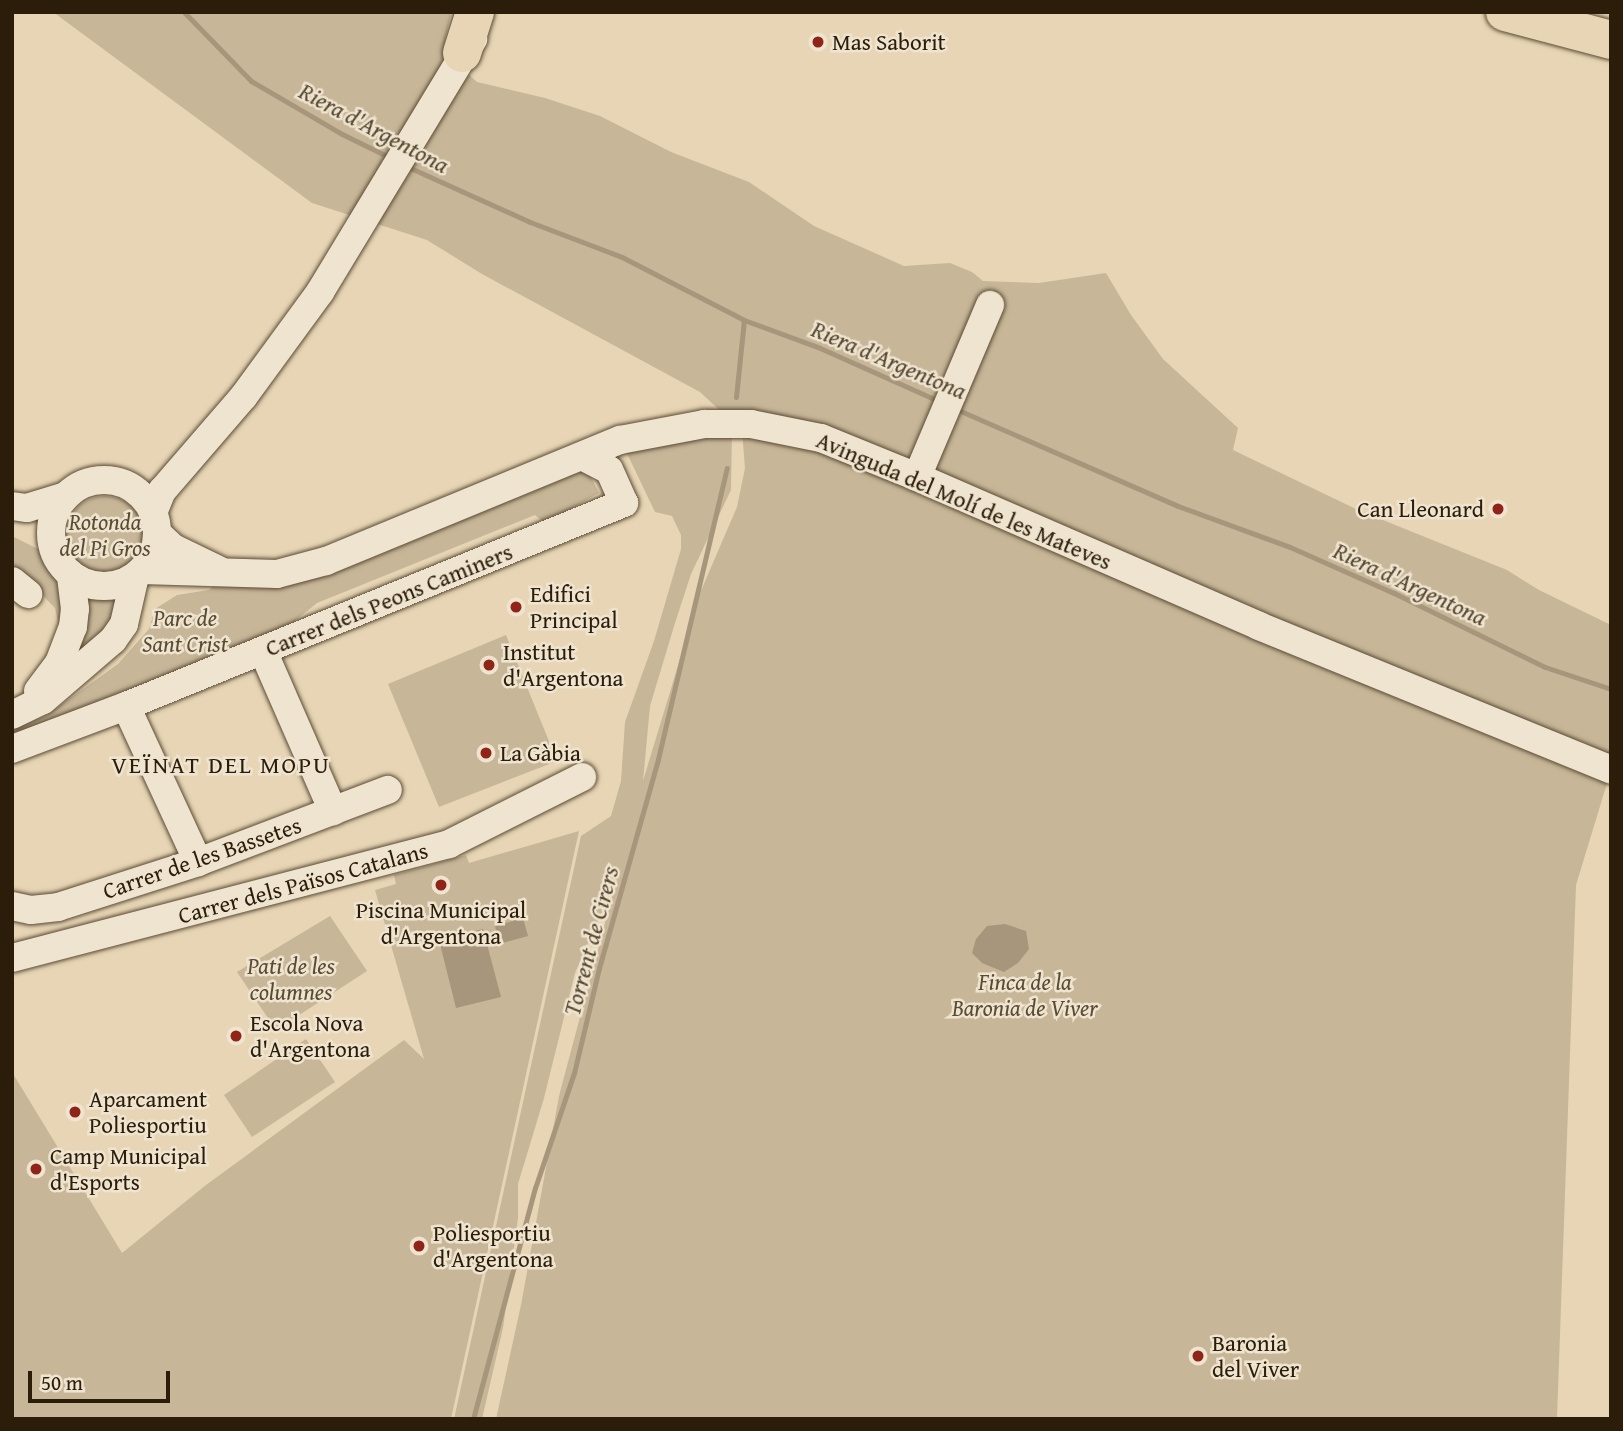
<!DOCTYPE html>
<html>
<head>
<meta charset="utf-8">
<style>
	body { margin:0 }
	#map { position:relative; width:1623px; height:1431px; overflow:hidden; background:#e7d5b5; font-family:"Gentium Book Plus",serif }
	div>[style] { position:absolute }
	.green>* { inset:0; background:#c7b698 }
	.round { border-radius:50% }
	.water>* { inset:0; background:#a7967b }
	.stream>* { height:5px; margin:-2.5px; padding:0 2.5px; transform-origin:2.5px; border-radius:2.5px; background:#a7967b }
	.roads { filter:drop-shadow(0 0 2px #5a4b34) drop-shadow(0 0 2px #5a4b34) }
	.minor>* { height:28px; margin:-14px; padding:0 14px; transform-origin:14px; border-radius:14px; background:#efe4cf }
	.minor>.ring { margin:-14px; padding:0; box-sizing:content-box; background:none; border:28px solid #efe4cf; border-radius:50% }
	.highway>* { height:38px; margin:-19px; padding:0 19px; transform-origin:19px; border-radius:19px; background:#e7d5b5 }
	.dots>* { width:19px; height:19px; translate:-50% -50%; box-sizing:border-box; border:4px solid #efe4cf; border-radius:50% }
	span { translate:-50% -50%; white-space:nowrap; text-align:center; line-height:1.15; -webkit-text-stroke:5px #efe4cf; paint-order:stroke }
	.poi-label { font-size:23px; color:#2b1d09 }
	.left { translate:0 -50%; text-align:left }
	.right { translate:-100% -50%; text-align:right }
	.street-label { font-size:23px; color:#2b1d09 }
	.park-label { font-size:23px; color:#5a4b34; font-style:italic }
	.water-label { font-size:24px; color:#564731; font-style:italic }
	.neighbourhood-label { font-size:24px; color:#2b1d09; letter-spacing:2px }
	.frame { position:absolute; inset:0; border:14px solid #2b1d09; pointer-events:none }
	.scale { position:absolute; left:28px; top:1371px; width:142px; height:32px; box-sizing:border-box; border:4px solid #2b1d09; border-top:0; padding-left:9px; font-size:21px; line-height:24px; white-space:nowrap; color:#2b1d09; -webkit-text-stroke:5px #efe4cf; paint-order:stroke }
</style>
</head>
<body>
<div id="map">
	<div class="green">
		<div style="clip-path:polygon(53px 12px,451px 12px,443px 51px,477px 82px,545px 98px,600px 116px,671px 152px,749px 182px,814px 226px,904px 266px,950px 263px,972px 272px,983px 281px,1039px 283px,1106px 273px,1131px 315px,1163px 359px,1238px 428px,1233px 450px,1358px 510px,1507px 570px,1539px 590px,1611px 625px,1611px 781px,1608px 780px,1576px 885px,1557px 1419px,496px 1419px,521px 1305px,559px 1096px,617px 878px,575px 973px,544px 1098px,518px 1184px,518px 1218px,503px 1328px,482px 1419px,454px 1419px,581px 836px,611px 816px,621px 781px,625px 722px,654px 641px,681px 549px,681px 535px,672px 516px,655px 512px,622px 443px,732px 427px,731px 490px,691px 574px,675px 623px,650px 706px,643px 781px,700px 593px,737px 507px,745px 468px,742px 431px,700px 392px,482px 274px,427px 240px,312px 203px)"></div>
		<div style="clip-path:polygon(583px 462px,599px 493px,545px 523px,535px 515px,317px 603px,291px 624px,12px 740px,12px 730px,47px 715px,118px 664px,149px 629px,155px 609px,177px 595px,209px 590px,226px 574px,279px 579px)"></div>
		<div class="round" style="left:66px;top:496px;width:78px;height:78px"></div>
		<div style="clip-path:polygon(12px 536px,42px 551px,55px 572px,63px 578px,62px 640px,55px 608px,12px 564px)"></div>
		<div style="clip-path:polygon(78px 588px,96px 598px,117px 591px,117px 608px,102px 632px,80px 650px,72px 652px)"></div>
		<div style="clip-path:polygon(506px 635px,557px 761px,439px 807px,388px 684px)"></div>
		<div style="clip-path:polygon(579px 831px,451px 1419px,12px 1419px,12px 1072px,122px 1253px,206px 1185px,404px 1040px,424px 1059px,375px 890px,396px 884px,394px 875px,466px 855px,469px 863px)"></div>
		<div style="clip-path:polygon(330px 916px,367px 971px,276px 1030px,237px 972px)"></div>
		<div style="clip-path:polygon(306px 1039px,335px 1082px,252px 1137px,224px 1095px)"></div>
	</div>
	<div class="water">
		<div style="clip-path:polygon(523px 918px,528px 936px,499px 944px,495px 926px)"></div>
		<div style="clip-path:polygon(1005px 924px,1026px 931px,1029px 949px,1018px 963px,1004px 972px,982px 963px,972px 953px,976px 939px,987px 926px)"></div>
		<div style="clip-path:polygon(483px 929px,501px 997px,456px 1008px,439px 940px)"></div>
	</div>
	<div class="stream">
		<div style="left:184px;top:12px;width:96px;rotate:45.8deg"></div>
		<div style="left:251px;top:81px;width:105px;rotate:30.2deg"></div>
		<div style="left:342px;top:134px;width:55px;rotate:26.1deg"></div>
		<div style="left:406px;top:166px;width:136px;rotate:24.3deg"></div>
		<div style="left:530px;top:222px;width:98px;rotate:20.8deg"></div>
		<div style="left:622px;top:257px;width:137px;rotate:27.3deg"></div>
		<div style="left:744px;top:320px;width:81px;rotate:20.2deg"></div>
		<div style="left:820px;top:348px;width:133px;rotate:24.1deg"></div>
		<div style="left:736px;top:397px;width:77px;rotate:-84.1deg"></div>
		<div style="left:956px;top:409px;width:242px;rotate:23.6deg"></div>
		<div style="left:1178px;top:506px;width:119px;rotate:20.1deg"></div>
		<div style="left:1290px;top:547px;width:114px;rotate:23.9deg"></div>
		<div style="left:1394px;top:593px;width:168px;rotate:26.1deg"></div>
		<div style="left:1545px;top:667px;width:70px;rotate:18.4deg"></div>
		<div style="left:473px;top:1419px;width:239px;rotate:-75deg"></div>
		<div style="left:535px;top:1188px;width:121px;rotate:-71.3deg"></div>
		<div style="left:574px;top:1073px;width:108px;rotate:-76.6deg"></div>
		<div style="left:599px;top:968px;width:217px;rotate:-74.2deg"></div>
		<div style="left:658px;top:759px;width:299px;rotate:-76.7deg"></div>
	</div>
	<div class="roads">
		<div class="minor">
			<div style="left:917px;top:477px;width:187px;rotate:-67deg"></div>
			<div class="ring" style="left:51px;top:480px;width:78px;height:78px"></div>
			<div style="left:12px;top:506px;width:15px;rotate:8deg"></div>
			<div style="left:27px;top:508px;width:41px;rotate:-17.1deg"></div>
			<div style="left:153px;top:513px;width:24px;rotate:-68deg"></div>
			<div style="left:162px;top:491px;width:125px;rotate:-49.2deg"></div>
			<div style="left:244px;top:396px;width:129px;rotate:-53.8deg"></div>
			<div style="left:320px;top:292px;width:296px;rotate:-58.8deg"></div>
			<div style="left:157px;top:533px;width:22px;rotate:43deg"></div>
			<div style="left:173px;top:548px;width:51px;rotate:25.6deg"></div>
			<div style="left:142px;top:570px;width:135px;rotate:1.7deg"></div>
			<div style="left:277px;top:574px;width:51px;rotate:-14.9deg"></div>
			<div style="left:326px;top:561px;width:318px;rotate:-22.4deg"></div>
			<div style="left:620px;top:440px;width:86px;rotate:-10.8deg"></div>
			<div style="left:704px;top:424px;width:47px"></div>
			<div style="left:751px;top:424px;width:71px;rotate:11.3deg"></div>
			<div style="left:821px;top:438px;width:104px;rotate:22.1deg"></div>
			<div style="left:917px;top:477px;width:373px;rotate:23.5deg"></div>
			<div style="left:1259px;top:626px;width:380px;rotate:22.2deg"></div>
			<div style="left:12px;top:581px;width:21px;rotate:39deg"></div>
			<div style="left:263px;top:651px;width:175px;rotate:66.4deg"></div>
			<div style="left:38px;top:691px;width:35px;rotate:-53deg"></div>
			<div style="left:59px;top:663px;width:39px;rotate:-69deg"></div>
			<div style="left:73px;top:627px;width:18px;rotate:-84deg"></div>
			<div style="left:75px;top:609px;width:35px;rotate:-97deg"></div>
			<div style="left:126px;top:706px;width:172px;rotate:65.2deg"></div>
			<div style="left:12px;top:715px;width:34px;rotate:-26deg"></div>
			<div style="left:43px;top:700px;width:92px;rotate:-40.6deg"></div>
			<div style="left:113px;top:640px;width:19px;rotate:-55deg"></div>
			<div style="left:124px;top:624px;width:49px;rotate:-77.1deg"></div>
			<div style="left:12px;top:749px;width:122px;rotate:-20.7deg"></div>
			<div style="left:126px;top:706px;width:538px;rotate:-22.18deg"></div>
			<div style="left:624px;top:503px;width:36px;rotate:-114deg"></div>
			<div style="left:609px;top:470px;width:30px;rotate:-153deg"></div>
			<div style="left:12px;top:906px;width:19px;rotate:12deg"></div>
			<div style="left:31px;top:910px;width:27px;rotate:-6deg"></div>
			<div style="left:58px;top:907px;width:147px;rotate:-17.8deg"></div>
			<div style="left:198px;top:862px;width:203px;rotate:-20.8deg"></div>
			<div style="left:12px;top:958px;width:452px;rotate:-14.6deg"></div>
			<div style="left:449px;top:844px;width:149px;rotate:-26.7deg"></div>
		</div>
		<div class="highway">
			<div style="left:1505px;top:12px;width:110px;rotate:14.8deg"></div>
			<div style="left:462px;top:53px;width:43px;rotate:-72.4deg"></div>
		</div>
	</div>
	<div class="dots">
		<div style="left:818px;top:42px;background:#8f2418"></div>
		<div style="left:1498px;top:509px;background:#8f2418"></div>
		<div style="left:516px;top:607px;background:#8f2418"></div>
		<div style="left:489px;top:665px;background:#8f2418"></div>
		<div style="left:486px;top:753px;background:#8f2418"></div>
		<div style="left:441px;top:885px;background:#8f2418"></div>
		<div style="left:236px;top:1036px;background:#8f2418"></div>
		<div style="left:75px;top:1112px;background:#8f2418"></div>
		<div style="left:36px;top:1169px;background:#8f2418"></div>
		<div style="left:419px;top:1246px;background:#8f2418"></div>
		<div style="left:1198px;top:1356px;background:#8f2418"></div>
	</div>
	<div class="poi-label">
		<span class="left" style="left:832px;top:42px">Mas Saborit</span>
		<span class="right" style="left:1484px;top:509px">Can Lleonard</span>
		<span class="left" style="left:530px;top:607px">Edifici<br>Principal</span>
		<span class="left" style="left:503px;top:665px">Institut<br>d'Argentona</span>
		<span class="left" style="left:500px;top:753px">La Gàbia</span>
		<span style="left:441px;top:923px">Piscina Municipal<br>d'Argentona</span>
		<span class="left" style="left:250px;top:1036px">Escola Nova<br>d'Argentona</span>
		<span class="left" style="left:89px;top:1112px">Aparcament<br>Poliesportiu</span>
		<span class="left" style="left:50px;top:1169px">Camp Municipal<br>d'Esports</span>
		<span class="left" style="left:433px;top:1246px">Poliesportiu<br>d'Argentona</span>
		<span class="left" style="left:1212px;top:1356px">Baronia<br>del Viver</span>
	</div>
	<div class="street-label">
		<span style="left:964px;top:501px;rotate:23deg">Avinguda del Molí de les Mateves</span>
		<span style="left:389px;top:600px;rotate:-22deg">Carrer dels Peons Caminers</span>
		<span style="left:202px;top:858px;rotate:-19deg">Carrer de les Bassetes</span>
		<span style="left:303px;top:883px;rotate:-15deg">Carrer dels Països Catalans</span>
	</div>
	<div class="park-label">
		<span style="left:105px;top:535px">Rotonda<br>del Pi Gros</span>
		<span style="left:185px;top:631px">Parc de<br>Sant Crist</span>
		<span style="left:291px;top:979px">Pati de les<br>columnes</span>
		<span style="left:1025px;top:995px">Finca de la<br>Baronia de Viver</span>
	</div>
	<div class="water-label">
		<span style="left:374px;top:128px;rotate:28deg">Riera d'Argentona</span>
		<span style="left:889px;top:360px;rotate:23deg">Riera d'Argentona</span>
		<span style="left:1410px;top:584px;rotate:25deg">Riera d'Argentona</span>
		<span style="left:591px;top:941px;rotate:-75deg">Torrent de Cirers</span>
	</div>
	<div class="neighbourhood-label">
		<span style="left:221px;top:765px">VEÏNAT DEL MOPU</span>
	</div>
	<div class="frame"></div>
	<div class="scale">50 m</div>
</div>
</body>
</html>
